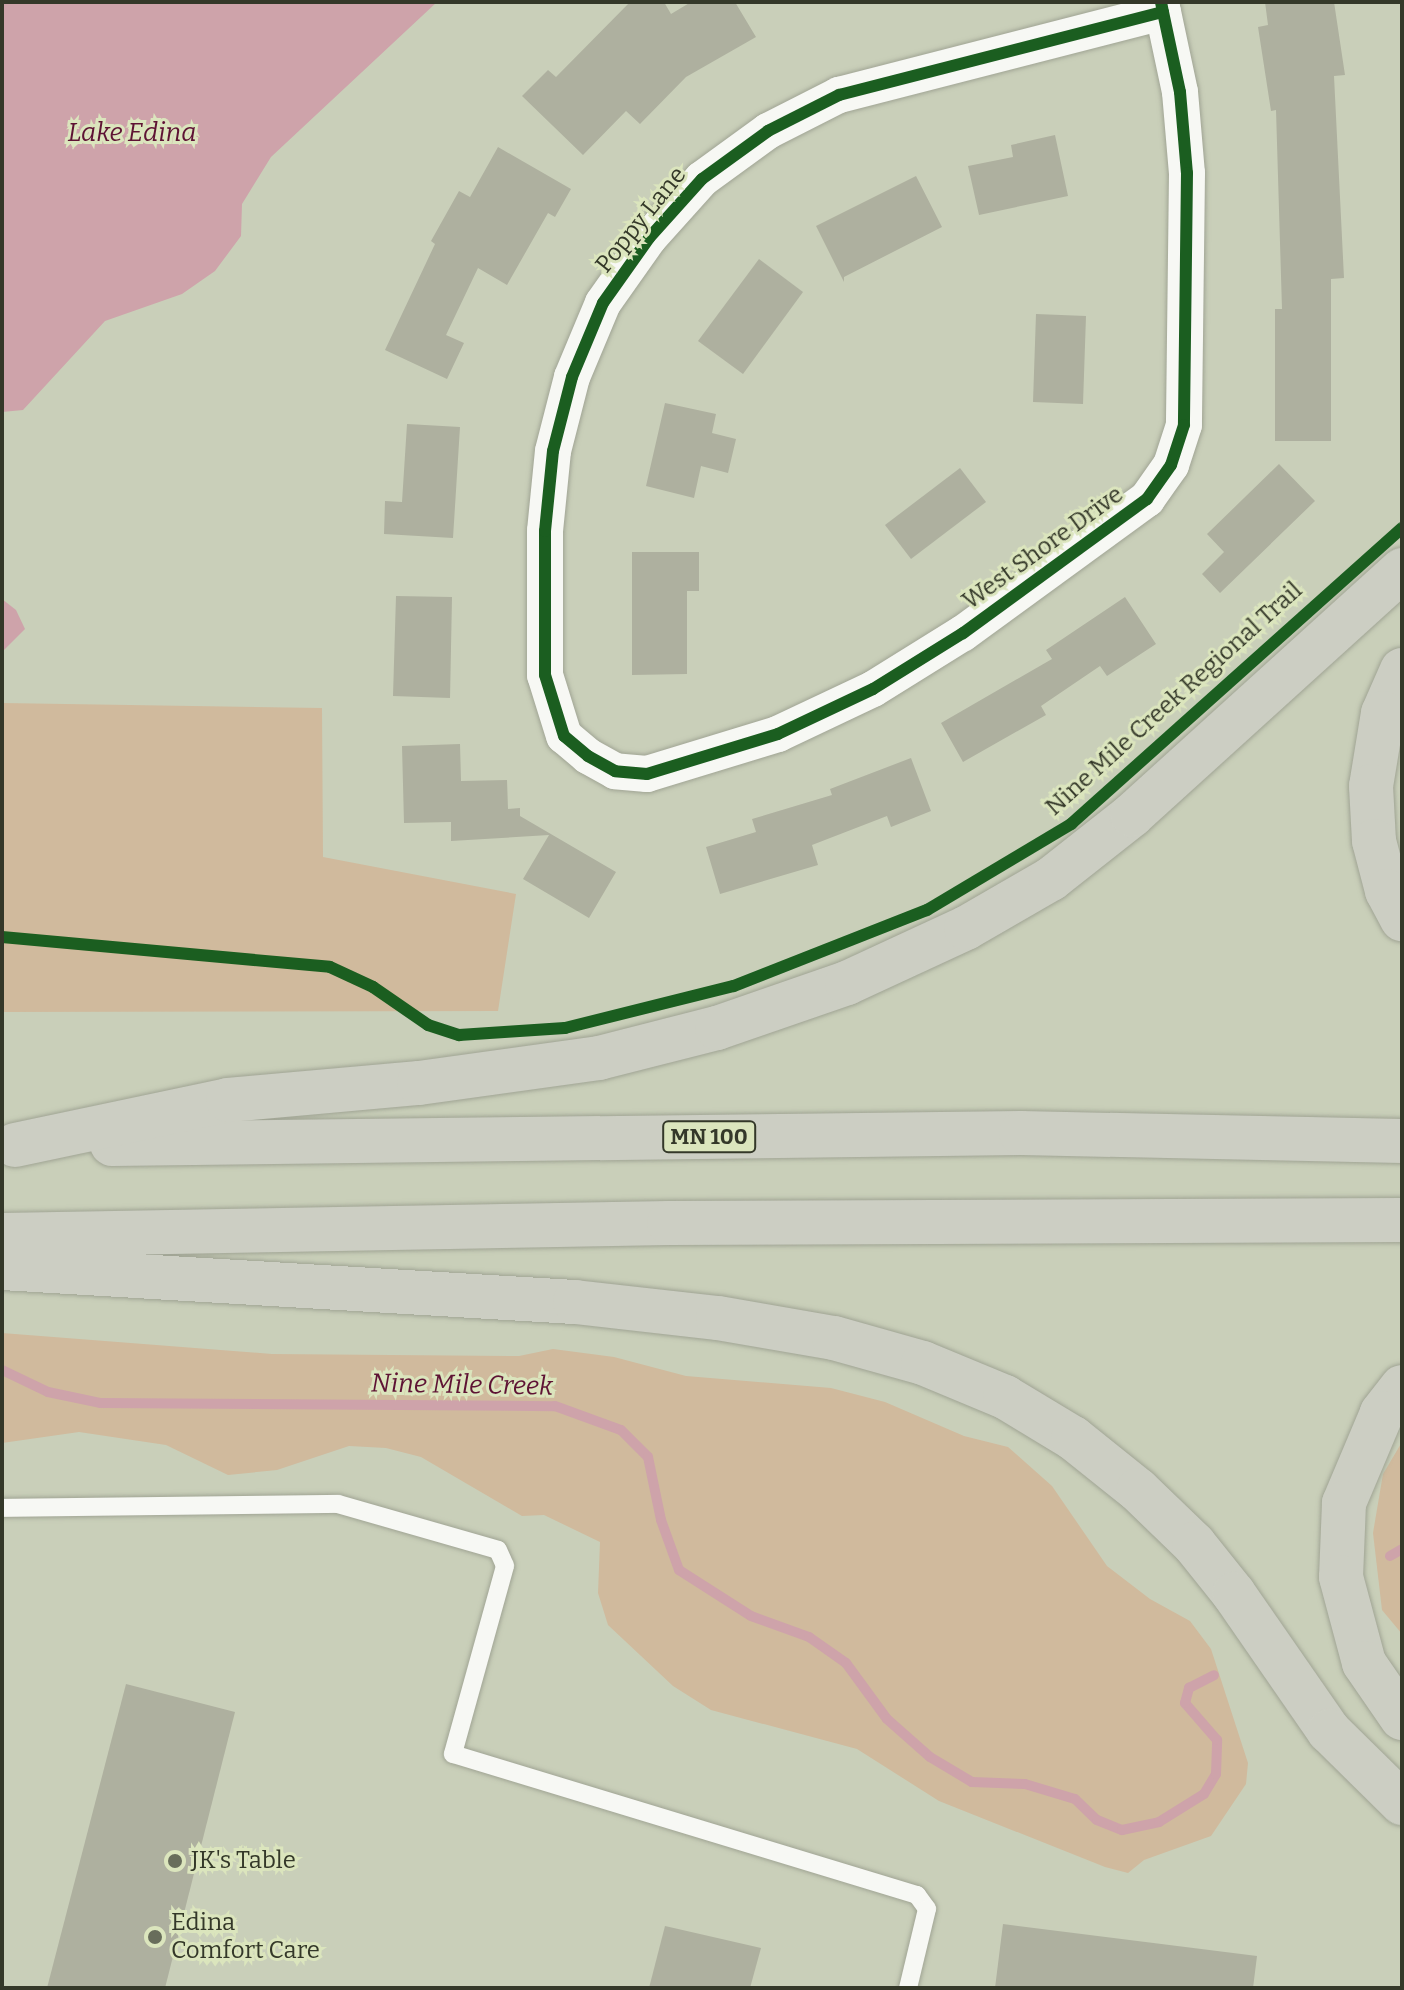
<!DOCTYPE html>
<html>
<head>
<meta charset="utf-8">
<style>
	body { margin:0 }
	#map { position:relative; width:1404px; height:1990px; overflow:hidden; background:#c9cfb9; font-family:Bitter,serif }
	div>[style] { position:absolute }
	.green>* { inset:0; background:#d0ba9d }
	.water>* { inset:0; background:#cea3aa }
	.stream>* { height:10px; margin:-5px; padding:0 5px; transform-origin:5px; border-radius:5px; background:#cea3aa }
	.building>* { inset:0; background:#aeb09f }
	.roads { filter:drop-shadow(0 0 2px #a0a494) drop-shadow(0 0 2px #a0a494) }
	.lane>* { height:18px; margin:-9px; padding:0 9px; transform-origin:9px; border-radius:9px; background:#f7f8f4 }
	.street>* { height:36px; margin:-18px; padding:0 18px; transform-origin:18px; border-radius:18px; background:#f7f8f4 }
	.highway>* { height:44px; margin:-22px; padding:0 22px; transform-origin:22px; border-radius:22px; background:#cccec3 }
	.cycleway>* { height:12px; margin:-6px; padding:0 6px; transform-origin:6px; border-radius:6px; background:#1b5e20 }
	.dots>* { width:22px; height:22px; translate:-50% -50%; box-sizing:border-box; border:4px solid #dbe5bd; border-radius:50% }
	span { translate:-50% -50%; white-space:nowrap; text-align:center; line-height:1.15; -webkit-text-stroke:6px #dbe5bd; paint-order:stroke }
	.shield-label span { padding:2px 6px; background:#dbe5bd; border:2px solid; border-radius:6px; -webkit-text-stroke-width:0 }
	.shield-label { font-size:22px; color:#343829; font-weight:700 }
	.street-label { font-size:24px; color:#343829 }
	.poi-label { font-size:24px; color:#343829 }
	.left { translate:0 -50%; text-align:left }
	.water-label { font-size:26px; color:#5e1334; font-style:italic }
	.frame { position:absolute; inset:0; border:4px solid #343829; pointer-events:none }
</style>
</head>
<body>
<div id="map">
	<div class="green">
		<div style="clip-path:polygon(2px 703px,322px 708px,323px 857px,516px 894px,498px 1011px,2px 1012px)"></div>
		<div style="clip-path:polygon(2px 1333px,272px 1354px,519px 1356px,553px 1349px,614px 1357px,686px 1376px,831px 1388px,885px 1402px,964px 1436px,1008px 1447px,1052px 1486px,1107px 1566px,1150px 1599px,1190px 1621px,1211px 1649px,1248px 1763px,1246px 1784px,1211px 1836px,1144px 1860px,1128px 1873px,1105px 1867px,939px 1801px,857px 1749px,711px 1710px,673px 1686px,608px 1625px,598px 1593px,600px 1542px,544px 1515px,522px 1516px,421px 1457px,386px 1448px,349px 1446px,277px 1470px,228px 1475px,166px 1445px,79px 1432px,2px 1443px)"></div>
		<div style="clip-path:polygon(1402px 1442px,1402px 1634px,1382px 1610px,1373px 1533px,1383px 1474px)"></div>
	</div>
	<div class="water">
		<div style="clip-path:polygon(2px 2px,437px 2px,271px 157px,242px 204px,241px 236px,215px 271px,182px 294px,105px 321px,23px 410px,2px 412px)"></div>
		<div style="clip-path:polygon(2px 599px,16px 610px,25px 629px,2px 652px)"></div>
	</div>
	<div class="stream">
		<div style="left:2px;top:1370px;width:51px;rotate:25.6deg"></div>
		<div style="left:48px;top:1392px;width:53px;rotate:11.9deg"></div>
		<div style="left:100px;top:1403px;width:455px;rotate:0.4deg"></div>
		<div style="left:555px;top:1406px;width:70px;rotate:20deg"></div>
		<div style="left:621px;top:1430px;width:38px;rotate:45deg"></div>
		<div style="left:648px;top:1457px;width:64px;rotate:78.3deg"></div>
		<div style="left:661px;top:1520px;width:53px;rotate:70.2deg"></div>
		<div style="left:679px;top:1570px;width:85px;rotate:32.6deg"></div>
		<div style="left:751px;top:1616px;width:62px;rotate:19.9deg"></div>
		<div style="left:809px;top:1637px;width:45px;rotate:35.1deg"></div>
		<div style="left:846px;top:1663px;width:69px;rotate:53.8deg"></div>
		<div style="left:887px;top:1719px;width:57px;rotate:41.5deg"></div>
		<div style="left:930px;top:1757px;width:49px;rotate:30.8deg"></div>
		<div style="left:972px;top:1782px;width:53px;rotate:2.2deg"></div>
		<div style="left:1025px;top:1784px;width:52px;rotate:16.7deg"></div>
		<div style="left:1075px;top:1799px;width:30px;rotate:44deg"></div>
		<div style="left:1097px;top:1820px;width:27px;rotate:22deg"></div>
		<div style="left:1122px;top:1830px;width:38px;rotate:-12deg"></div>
		<div style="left:1159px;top:1822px;width:53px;rotate:-31.9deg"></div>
		<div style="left:1204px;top:1794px;width:23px;rotate:-59deg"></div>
		<div style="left:1216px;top:1774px;width:34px;rotate:-88deg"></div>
		<div style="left:1217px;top:1740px;width:49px;rotate:-130.9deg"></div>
		<div style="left:1185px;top:1703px;width:16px;rotate:-75deg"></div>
		<div style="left:1189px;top:1688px;width:28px;rotate:-27deg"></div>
		<div style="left:1390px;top:1556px;width:14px;rotate:-30deg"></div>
	</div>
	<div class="building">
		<div style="clip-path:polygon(630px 2px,664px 2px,671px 14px,691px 2px,735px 2px,756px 37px,686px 77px,640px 124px,626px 111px,583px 155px,522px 96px,548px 70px,556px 77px)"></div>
		<div style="clip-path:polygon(1265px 2px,1334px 2px,1345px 75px,1334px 76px,1344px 278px,1331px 279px,1331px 441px,1275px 441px,1275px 309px,1282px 309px,1276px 110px,1271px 111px,1258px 27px,1268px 25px)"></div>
		<div style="clip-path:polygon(1055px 135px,1068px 196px,979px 215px,968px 166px,1013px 157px,1011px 145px)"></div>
		<div style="clip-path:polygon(498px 147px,571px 189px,555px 217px,548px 213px,507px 285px,478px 268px,446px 335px,464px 343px,447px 379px,385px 350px,435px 244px,431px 241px,459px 191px,470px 197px)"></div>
		<div style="clip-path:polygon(916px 176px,942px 227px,844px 277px,844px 282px,816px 226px)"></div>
		<div style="clip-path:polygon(759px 259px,803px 292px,743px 374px,698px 341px)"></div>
		<div style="clip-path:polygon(1036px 314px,1086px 316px,1083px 404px,1033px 402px)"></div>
		<div style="clip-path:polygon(665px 403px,716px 414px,712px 433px,736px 439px,728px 473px,701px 466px,694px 498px,646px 486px)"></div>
		<div style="clip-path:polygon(407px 424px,460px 427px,453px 538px,384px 534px,385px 501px,402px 502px)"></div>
		<div style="clip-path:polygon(1279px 464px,1315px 501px,1220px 593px,1202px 574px,1224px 552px,1207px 534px)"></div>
		<div style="clip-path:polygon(960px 468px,986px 502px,911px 559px,885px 525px)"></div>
		<div style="clip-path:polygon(632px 552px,699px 552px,699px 591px,687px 591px,687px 674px,632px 675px)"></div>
		<div style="clip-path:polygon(396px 596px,452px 597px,450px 698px,393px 696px)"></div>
		<div style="clip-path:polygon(1125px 597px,1156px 644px,1107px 676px,1100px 666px,1041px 706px,1046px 715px,963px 762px,941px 723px,1052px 659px,1046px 650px)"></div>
		<div style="clip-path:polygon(460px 744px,461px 781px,507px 780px,508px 809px,520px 808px,520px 816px,616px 872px,589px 918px,523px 879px,549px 835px,451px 841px,451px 822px,404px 823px,402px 746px)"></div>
		<div style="clip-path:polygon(911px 758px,931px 811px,891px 827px,887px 816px,812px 845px,818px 865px,720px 894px,706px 847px,756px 832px,752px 819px,832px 795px,830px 789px)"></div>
		<div style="clip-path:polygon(126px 1684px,235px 1712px,165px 1988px,47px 1988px)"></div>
		<div style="clip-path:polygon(1003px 1924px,1257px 1956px,1253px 1988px,995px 1988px)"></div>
		<div style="clip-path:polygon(665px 1926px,761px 1948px,750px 1988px,649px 1988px)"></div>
	</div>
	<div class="roads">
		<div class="lane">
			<div style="left:2px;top:1508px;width:336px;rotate:-0.7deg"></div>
			<div style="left:338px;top:1504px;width:166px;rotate:16deg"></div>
			<div style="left:498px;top:1550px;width:17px;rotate:66deg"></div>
			<div style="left:505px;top:1566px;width:195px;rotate:105.5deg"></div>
			<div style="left:453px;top:1754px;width:485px;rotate:16.9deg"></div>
			<div style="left:917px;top:1895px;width:17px;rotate:54deg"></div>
			<div style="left:927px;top:1909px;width:81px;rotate:103.5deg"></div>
		</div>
		<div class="street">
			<div style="left:1161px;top:2px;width:10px;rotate:79deg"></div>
			<div style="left:1163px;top:12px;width:82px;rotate:78deg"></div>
			<div style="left:1180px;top:92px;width:81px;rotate:85.1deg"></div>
			<div style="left:1187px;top:173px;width:252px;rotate:90.7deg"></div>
			<div style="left:1184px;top:425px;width:42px;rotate:108deg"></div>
			<div style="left:1171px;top:465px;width:42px;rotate:125.2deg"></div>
			<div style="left:1147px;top:499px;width:228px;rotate:143.9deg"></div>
			<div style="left:963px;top:633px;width:106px;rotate:148.1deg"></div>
			<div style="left:873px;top:689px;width:105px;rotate:154.7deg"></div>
			<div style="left:778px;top:734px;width:137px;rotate:163deg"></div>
			<div style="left:647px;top:774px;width:32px;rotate:-175deg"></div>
			<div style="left:615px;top:771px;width:31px;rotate:-151deg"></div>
			<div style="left:588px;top:756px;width:31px;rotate:-140deg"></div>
			<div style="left:564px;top:736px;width:64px;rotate:-107.3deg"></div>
			<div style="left:545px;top:675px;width:144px;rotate:-90deg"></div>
			<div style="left:545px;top:531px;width:80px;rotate:-84.3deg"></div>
			<div style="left:553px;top:451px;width:76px;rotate:-75.6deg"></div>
			<div style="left:572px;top:377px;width:80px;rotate:-67.3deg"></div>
			<div style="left:603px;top:303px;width:80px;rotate:-54.7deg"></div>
			<div style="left:649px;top:238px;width:79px;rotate:-48.1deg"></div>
			<div style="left:702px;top:179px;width:82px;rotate:-36deg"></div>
			<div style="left:768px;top:131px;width:80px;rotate:-26.9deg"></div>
			<div style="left:839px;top:95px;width:334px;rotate:-14.4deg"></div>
		</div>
		<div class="highway">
			<div style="left:1402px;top:670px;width:47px;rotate:113.8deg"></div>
			<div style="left:1383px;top:713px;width:74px;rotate:99.3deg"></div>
			<div style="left:1371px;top:786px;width:55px;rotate:86.9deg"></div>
			<div style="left:1374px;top:841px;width:52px;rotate:75.4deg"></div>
			<div style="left:1387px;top:891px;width:32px;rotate:62deg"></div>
			<div style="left:112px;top:1144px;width:909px;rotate:-0.69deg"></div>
			<div style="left:1021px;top:1133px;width:381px;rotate:1.2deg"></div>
			<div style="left:15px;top:1145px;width:218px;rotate:-11.9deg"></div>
			<div style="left:228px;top:1100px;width:192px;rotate:-5.1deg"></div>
			<div style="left:419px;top:1083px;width:182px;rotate:-7.9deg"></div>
			<div style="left:599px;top:1058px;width:122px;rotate:-14.3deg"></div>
			<div style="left:717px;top:1028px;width:138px;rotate:-19.1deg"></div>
			<div style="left:847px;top:983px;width:131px;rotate:-24.8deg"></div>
			<div style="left:966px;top:928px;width:98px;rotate:-30deg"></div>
			<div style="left:1051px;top:879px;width:103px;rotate:-38.3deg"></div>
			<div style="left:1132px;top:815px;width:365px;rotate:-42.2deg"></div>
			<div style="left:2px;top:1235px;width:667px;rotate:-1.03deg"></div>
			<div style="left:669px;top:1223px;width:733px;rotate:-0.23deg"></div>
			<div style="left:2px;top:1268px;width:574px;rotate:3.4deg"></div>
			<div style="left:575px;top:1302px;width:144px;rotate:6.4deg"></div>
			<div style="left:718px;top:1318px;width:118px;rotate:9.8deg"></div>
			<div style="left:834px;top:1338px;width:92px;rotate:15.7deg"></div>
			<div style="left:923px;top:1363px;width:89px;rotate:22.5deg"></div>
			<div style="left:1005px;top:1397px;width:79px;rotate:31.1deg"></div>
			<div style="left:1073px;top:1438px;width:83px;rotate:38.7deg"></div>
			<div style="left:1138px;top:1490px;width:78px;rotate:44deg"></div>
			<div style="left:1194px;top:1544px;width:64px;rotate:51.3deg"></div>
			<div style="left:1234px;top:1594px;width:167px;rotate:55.3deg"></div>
			<div style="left:1329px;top:1731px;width:103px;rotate:44.6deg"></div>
			<div style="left:1402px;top:1387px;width:33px;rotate:128deg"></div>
			<div style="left:1382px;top:1413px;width:98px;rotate:112.9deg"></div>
			<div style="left:1344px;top:1503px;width:74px;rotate:92.3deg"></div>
			<div style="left:1341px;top:1577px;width:89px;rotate:75deg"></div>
			<div style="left:1364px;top:1663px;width:67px;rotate:55.4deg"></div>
		</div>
	</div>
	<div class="cycleway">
		<div style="left:1161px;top:2px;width:10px;rotate:79deg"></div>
		<div style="left:1163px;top:12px;width:82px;rotate:78deg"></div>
		<div style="left:1180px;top:92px;width:81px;rotate:85.1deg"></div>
		<div style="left:1187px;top:173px;width:252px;rotate:90.7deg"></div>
		<div style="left:1184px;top:425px;width:42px;rotate:108deg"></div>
		<div style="left:1171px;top:465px;width:42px;rotate:125.2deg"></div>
		<div style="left:1147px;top:499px;width:228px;rotate:143.9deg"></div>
		<div style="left:963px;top:633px;width:106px;rotate:148.1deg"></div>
		<div style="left:873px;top:689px;width:105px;rotate:154.7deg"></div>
		<div style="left:778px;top:734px;width:137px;rotate:163deg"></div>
		<div style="left:647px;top:774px;width:32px;rotate:-175deg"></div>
		<div style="left:615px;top:771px;width:31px;rotate:-151deg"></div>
		<div style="left:588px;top:756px;width:31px;rotate:-140deg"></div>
		<div style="left:564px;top:736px;width:64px;rotate:-107.3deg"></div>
		<div style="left:545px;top:675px;width:144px;rotate:-90deg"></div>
		<div style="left:545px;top:531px;width:80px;rotate:-84.3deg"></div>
		<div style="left:553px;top:451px;width:76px;rotate:-75.6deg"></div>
		<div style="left:572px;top:377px;width:80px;rotate:-67.3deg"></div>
		<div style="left:603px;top:303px;width:80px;rotate:-54.7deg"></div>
		<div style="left:649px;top:238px;width:79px;rotate:-48.1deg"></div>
		<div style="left:702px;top:179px;width:82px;rotate:-36deg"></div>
		<div style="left:768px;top:131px;width:80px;rotate:-26.9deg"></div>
		<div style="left:839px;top:95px;width:334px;rotate:-14.4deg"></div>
		<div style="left:2px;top:937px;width:329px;rotate:5.2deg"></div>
		<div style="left:330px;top:967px;width:47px;rotate:24.9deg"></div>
		<div style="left:373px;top:987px;width:67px;rotate:34.6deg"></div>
		<div style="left:428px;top:1025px;width:33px;rotate:18deg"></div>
		<div style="left:459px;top:1035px;width:106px;rotate:-3.8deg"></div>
		<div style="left:565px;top:1028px;width:174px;rotate:-14deg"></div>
		<div style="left:734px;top:986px;width:207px;rotate:-21.5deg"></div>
		<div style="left:927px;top:910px;width:168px;rotate:-30.8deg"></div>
		<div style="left:1071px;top:824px;width:444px;rotate:-41.8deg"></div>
	</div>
	<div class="dots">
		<div style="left:175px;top:1861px;background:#686d5b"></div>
		<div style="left:155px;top:1937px;background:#686d5b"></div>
	</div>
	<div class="shield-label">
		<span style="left:709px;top:1137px">MN 100</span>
	</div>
	<div class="street-label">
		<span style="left:641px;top:220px;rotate:-51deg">Poppy Lane</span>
		<span style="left:1043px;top:548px;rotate:-36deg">West Shore Drive</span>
		<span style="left:1174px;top:699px;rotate:-42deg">Nine Mile Creek Regional Trail</span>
	</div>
	<div class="poi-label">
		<span class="left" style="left:191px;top:1861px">JK's Table</span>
		<span class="left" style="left:171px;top:1937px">Edina<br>Comfort Care</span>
	</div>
	<div class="water-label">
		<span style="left:132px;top:133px">Lake Edina</span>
		<span style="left:462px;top:1385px;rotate:1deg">Nine Mile Creek</span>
	</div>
	<div class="frame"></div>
</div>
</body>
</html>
